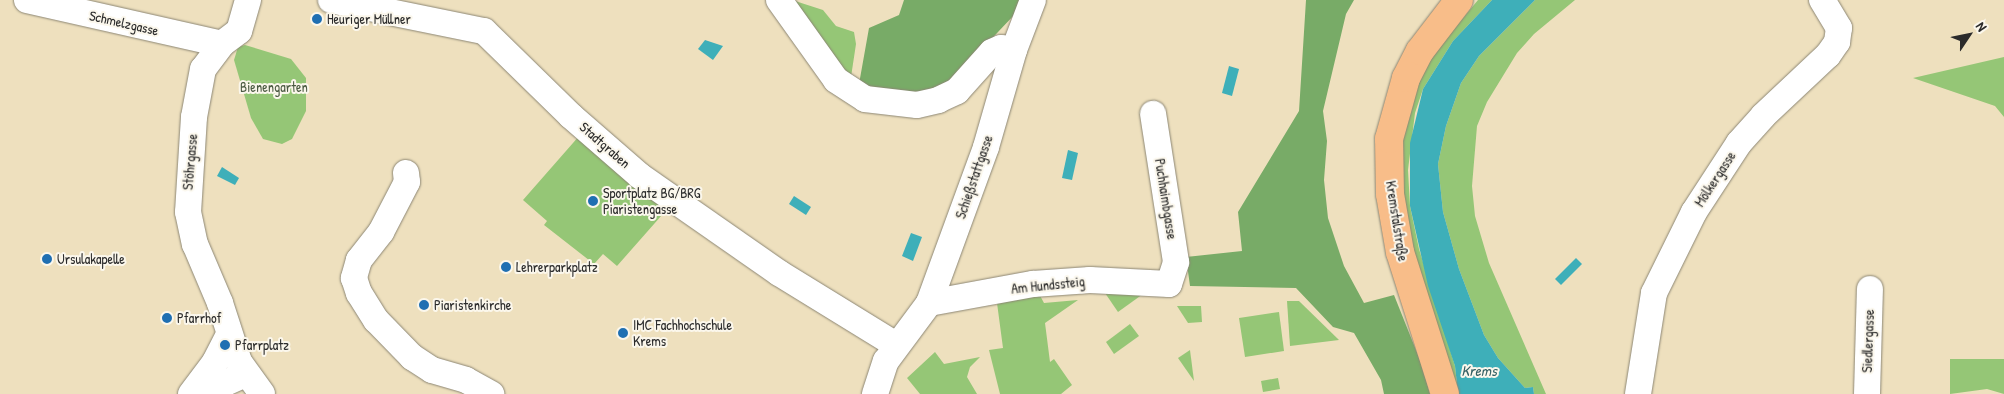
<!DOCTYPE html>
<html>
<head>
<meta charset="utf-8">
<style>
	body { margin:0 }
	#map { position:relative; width:2004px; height:394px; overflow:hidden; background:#eee0be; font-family:"Patrick Hand",sans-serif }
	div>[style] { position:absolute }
	.green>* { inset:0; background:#95c676 }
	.forest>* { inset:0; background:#78ab67 }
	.water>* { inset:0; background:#3eafb9 }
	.roads { filter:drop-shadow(0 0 1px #8c8674) drop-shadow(0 0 1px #8c8674) }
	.minor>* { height:26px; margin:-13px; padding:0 13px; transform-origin:13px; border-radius:13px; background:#fff }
	.major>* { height:28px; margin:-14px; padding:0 14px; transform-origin:14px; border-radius:14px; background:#f8bd89 }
	.dots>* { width:14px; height:14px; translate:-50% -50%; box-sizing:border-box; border:2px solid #fbf7ec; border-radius:50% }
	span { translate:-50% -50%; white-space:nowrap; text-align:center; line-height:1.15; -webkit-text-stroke:4px #fbf7ec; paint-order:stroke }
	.poi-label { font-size:14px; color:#2b2b2b }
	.left { translate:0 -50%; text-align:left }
	.street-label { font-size:14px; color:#2b2b2b }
	.park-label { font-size:14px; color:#4b5a42 }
	.water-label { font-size:15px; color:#336064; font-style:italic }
	.north { position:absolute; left:1944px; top:10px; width:50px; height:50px; -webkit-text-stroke:4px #fbf7ec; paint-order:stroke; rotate:56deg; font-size:14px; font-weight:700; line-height:20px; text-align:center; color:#2b2b2b }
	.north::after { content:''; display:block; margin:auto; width:18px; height:22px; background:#2b2b2b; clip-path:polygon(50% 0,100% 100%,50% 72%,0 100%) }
</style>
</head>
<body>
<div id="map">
	<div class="green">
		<div style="clip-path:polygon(792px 0,823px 10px,836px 26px,854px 32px,856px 44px,851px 77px,847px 78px)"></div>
		<div style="clip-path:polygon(1478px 0,1492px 0,1453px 41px,1423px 89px,1415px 113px,1408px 170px,1410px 206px,1419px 249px,1455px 366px,1458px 394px,1420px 288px,1402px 206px,1401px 141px,1416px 84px,1430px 58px)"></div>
		<div style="clip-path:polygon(1535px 0,1575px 0,1534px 34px,1517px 53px,1487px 102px,1477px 126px,1472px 186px,1475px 216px,1489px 263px,1546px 394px,1534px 394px,1533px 387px,1525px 388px,1498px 358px,1484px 335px,1459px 269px,1443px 212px,1438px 164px,1446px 126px,1461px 83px,1479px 56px)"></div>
		<div style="clip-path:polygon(245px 45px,291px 59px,306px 78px,306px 111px,292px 139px,282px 144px,263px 139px,251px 118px,234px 60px,238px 47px)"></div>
		<div style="clip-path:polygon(2004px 57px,2004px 117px,1995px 106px,1913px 78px)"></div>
		<div style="clip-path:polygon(580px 135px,669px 207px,617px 266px,603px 254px,594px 264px,544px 225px,547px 221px,523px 200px)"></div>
		<div style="clip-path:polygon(1037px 290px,1044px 303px,1078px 300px,1045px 323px,1050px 362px,1054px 359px,1072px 385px,1061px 394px,1000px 394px,989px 350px,1003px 348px,997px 303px)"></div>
		<div style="clip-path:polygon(1105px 293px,1143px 294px,1118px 312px)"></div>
		<div style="clip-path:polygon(1287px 301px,1299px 301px,1339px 340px,1290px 346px)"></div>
		<div style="clip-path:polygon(1177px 306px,1201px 306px,1202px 322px,1188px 323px)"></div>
		<div style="clip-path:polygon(1279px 312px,1284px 351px,1245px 357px,1239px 318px)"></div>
		<div style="clip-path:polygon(1130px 324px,1139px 336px,1114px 354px,1106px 342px)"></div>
		<div style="clip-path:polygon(1190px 350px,1194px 381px,1178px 358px)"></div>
		<div style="clip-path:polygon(935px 352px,944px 364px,980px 357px,970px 367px,967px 377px,977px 394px,920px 394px,907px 378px)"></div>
		<div style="clip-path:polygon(1950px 359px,2004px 359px,2004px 394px,1987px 389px,1950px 394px)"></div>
		<div style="clip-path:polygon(1278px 378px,1280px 389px,1263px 392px,1261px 381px)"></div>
	</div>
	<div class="forest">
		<div style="clip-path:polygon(904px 0,1024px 0,1016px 13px,944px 89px,892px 96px,859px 84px,869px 28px,899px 15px)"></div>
		<div style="clip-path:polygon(1306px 0,1354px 0,1346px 14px,1323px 111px,1327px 141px,1324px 180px,1328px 218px,1344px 266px,1364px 303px,1394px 295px,1422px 365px,1430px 394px,1384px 394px,1381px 380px,1354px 333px,1333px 327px,1296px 288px,1190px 286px,1186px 257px,1242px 251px,1238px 212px,1299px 111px)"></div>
	</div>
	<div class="water">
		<div style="clip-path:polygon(1492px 0,1535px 0,1479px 56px,1461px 83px,1446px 126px,1438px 164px,1443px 212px,1459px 269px,1484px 335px,1498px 358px,1525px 388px,1533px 387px,1534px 394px,1458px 394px,1455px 366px,1428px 286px,1410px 206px,1410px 143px,1423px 89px,1453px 41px)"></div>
		<div style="clip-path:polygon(705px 40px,723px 46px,713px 60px,698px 49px)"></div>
		<div style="clip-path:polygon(1229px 66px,1239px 69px,1232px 96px,1222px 93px)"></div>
		<div style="clip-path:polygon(1068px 150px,1078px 153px,1072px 180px,1062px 178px)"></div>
		<div style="clip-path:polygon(222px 167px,239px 178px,235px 185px,217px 176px)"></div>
		<div style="clip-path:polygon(794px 196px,811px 207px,806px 215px,789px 204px)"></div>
		<div style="clip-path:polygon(911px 233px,922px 237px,913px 261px,902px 256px)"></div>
		<div style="clip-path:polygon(1576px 258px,1582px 264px,1561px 285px,1555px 279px)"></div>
	</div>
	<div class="roads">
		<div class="minor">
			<div style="left:27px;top:0;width:200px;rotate:12.7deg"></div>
			<div style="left:248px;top:0;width:32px;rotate:106deg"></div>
			<div style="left:239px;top:31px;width:21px;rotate:143deg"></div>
			<div style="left:222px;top:44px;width:31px;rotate:127deg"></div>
			<div style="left:203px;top:69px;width:49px;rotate:100.6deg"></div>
			<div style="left:194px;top:117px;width:95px;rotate:93.6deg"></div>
			<div style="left:188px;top:212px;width:33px;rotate:78deg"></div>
			<div style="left:195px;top:244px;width:64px;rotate:67deg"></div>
			<div style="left:220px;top:303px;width:62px;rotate:72.1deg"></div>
			<div style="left:239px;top:362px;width:39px;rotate:54deg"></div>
			<div style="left:331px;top:0;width:156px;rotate:11.5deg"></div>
			<div style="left:484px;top:31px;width:122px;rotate:44.3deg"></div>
			<div style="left:571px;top:116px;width:91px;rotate:41deg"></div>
			<div style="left:640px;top:176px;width:169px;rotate:34.9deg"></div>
			<div style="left:779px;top:273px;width:137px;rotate:31.6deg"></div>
			<div style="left:779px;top:0;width:98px;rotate:54.5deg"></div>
			<div style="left:836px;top:80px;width:35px;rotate:33deg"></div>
			<div style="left:865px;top:99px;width:52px;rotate:6.6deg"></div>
			<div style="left:917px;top:105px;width:22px;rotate:-13deg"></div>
			<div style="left:938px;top:100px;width:21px;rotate:-25deg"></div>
			<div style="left:957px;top:91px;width:52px;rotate:-48.1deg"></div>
			<div style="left:992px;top:52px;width:10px;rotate:-24deg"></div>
			<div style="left:1001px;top:48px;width:13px;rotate:9deg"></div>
			<div style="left:406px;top:173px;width:9px;rotate:84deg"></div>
			<div style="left:407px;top:182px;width:56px;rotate:117.5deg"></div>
			<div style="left:381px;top:232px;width:36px;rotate:128deg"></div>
			<div style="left:359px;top:260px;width:19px;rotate:106deg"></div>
			<div style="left:354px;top:278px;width:16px;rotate:72deg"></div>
			<div style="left:359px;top:293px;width:32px;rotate:58deg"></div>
			<div style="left:376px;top:320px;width:52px;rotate:45.8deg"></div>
			<div style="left:412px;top:357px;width:24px;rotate:33deg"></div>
			<div style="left:432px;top:370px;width:35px;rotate:16deg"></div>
			<div style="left:466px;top:380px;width:29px;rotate:29deg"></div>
			<div style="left:929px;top:303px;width:106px;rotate:-10.4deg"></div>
			<div style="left:1033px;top:284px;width:57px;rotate:-4deg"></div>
			<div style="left:1090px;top:280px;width:79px;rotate:2.9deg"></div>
			<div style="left:1169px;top:284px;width:23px;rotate:-72deg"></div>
			<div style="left:1176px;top:262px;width:150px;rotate:-98.8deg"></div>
			<div style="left:194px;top:391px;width:20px;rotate:-9deg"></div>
			<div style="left:214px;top:388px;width:34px;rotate:-24deg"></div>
			<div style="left:191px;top:394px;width:40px;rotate:-53deg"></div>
			<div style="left:215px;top:362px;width:31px;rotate:-63deg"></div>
			<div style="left:875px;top:394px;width:35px;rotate:-72deg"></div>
			<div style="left:886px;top:361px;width:72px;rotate:-53.4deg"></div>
			<div style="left:929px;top:303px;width:166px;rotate:-69.9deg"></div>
			<div style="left:986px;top:147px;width:101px;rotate:-73.9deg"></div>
			<div style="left:1014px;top:50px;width:53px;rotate:-69.2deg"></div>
			<div style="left:1638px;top:394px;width:102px;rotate:-81deg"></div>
			<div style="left:1654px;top:293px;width:90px;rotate:-63.7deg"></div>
			<div style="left:1694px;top:212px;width:82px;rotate:-56.9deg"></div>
			<div style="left:1739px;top:143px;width:36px;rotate:-48deg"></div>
			<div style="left:1763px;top:116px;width:89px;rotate:-43.2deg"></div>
			<div style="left:1828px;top:55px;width:16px;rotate:-55deg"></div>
			<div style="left:1837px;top:42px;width:14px;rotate:-82deg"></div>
			<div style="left:1839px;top:28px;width:33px;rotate:-121deg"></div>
			<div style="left:1867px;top:394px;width:105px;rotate:-88.4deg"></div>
		</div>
		<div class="major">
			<div style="left:1445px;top:394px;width:149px;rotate:-107.6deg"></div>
			<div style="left:1400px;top:252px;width:59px;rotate:-99.8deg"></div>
			<div style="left:1390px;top:194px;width:55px;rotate:-91deg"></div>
			<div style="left:1389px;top:139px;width:63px;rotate:-74.4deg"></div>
			<div style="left:1406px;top:78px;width:30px;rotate:-63deg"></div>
			<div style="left:1420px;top:51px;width:64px;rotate:-52.6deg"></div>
		</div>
	</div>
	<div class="dots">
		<div style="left:317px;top:19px;background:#1f6fb2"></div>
		<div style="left:593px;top:201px;background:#1f6fb2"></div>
		<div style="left:47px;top:259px;background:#1f6fb2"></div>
		<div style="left:506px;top:267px;background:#1f6fb2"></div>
		<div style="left:424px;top:305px;background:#1f6fb2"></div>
		<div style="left:167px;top:318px;background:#1f6fb2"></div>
		<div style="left:623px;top:333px;background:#1f6fb2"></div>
		<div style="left:225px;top:345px;background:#1f6fb2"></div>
	</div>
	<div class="poi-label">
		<span class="left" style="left:327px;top:19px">Heuriger Müllner</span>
		<span class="left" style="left:603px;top:201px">Sportplatz BG/BRG<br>Piaristengasse</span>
		<span class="left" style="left:57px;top:259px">Ursulakapelle</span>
		<span class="left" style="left:516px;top:267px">Lehrerparkplatz</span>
		<span class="left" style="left:434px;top:305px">Piaristenkirche</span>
		<span class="left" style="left:177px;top:318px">Pfarrhof</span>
		<span class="left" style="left:633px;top:333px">IMC Fachhochschule<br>Krems</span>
		<span class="left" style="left:235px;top:345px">Pfarrplatz</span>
	</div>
	<div class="street-label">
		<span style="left:124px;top:23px;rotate:13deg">Schmelzgasse</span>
		<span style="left:605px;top:145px;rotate:41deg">Stadtgraben</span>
		<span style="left:190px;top:162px;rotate:-85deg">Stöhrgasse</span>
		<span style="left:974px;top:177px;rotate:-71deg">Schießstattgasse</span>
		<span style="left:1715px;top:179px;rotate:-57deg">Mölkergasse</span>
		<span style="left:1166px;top:199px;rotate:81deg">Puchhaimbgasse</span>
		<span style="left:1397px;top:221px;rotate:81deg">Kremstalstraße</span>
		<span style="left:1048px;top:285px;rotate:-6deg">Am Hundssteig</span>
		<span style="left:1868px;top:341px;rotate:-88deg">Siedlergasse</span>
	</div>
	<div class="park-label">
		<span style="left:274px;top:87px">Bienengarten</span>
	</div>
	<div class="water-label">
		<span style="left:1479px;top:371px">Krems</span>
	</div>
	<div class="north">N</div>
</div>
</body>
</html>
